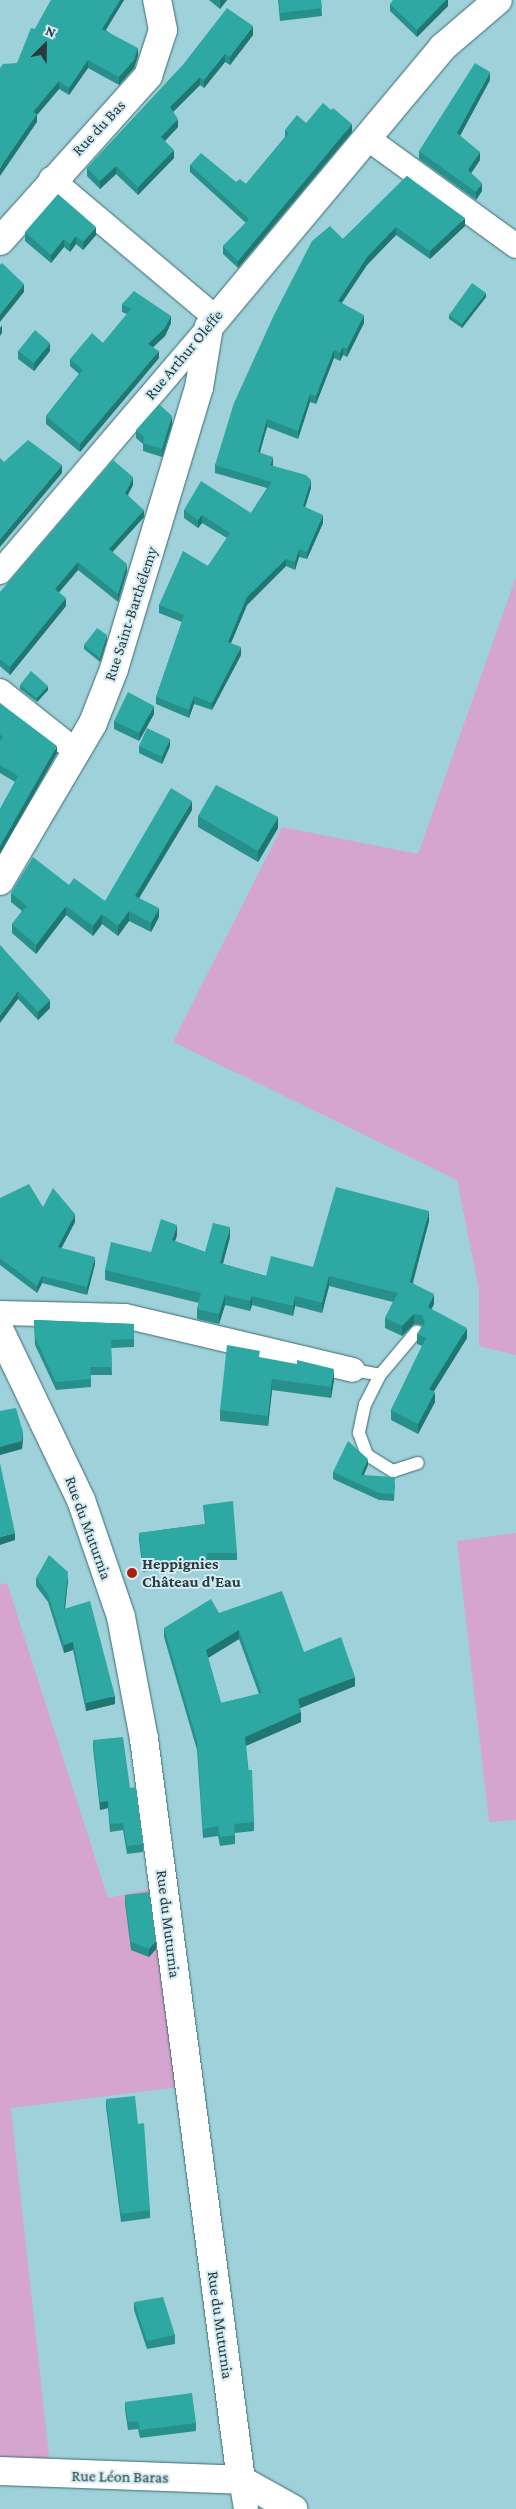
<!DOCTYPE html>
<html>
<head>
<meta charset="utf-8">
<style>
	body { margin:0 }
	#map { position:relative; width:516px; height:2509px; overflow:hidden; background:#9fd1da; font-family:"Crimson Pro",serif }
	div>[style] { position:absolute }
	.green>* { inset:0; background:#d5a4cf }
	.roads { filter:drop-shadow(0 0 1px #3c6b73) drop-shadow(0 0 1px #3c6b73) }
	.service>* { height:12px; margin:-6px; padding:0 6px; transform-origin:6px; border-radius:6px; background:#fff }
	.minor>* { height:24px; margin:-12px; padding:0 12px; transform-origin:12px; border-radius:12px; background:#fff }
	.tertiary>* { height:28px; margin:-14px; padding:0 14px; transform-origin:14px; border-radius:14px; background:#fff }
	.wall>* { inset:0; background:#28908b }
	.shaded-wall>* { inset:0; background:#207671 }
	.building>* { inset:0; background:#2ea8a2 }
	.dots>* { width:14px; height:14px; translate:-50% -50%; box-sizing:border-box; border:2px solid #d4ecf1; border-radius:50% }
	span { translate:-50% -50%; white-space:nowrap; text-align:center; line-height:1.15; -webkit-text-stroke:4px #d4ecf1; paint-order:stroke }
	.street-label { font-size:16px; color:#273b3f }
	.poi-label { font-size:16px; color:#273b3f; font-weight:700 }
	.left { translate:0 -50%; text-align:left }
	.north { position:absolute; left:20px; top:20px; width:50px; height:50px; -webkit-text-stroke:4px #d4ecf1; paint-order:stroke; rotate:23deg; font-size:14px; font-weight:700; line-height:20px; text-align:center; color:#273b3f }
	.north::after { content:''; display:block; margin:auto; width:18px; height:22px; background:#273b3f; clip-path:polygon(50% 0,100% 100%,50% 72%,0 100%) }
</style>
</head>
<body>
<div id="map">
	<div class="green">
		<div style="clip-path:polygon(516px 577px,516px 1355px,479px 1346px,479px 1290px,457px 1180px,173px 1042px,282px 827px,418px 854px)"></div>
		<div style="clip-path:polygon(516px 1533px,516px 1820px,489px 1822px,457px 1541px)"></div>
		<div style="clip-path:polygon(7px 1583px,108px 1898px,163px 1886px,187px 2086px,11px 2108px,51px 2475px,0 2470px,0 1585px)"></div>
	</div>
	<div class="roads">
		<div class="service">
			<div style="left:353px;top:1370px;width:27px;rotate:10deg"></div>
			<div style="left:380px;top:1375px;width:57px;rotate:-49.9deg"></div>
			<div style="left:380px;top:1375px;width:33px;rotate:117deg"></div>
			<div style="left:365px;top:1404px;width:30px;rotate:102deg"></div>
			<div style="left:359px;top:1433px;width:23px;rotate:70deg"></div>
			<div style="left:367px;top:1455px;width:31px;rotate:32deg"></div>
			<div style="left:393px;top:1471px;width:26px;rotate:-18deg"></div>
		</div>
		<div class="minor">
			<div style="left:367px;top:138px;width:184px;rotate:35.9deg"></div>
			<div style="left:51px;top:179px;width:216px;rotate:40.1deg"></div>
			<div style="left:0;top:572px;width:322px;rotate:-49.5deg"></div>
			<div style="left:0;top:691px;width:97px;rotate:38.3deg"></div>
			<div style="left:0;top:1313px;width:125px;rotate:1.4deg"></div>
			<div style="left:125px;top:1316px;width:234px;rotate:13.3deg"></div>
			<div style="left:241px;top:2480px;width:29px;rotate:80deg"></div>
		</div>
		<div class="tertiary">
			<div style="left:0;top:241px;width:222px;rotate:-48.1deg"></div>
			<div style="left:148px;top:76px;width:48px;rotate:-71.9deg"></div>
			<div style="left:163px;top:30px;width:31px;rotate:-101deg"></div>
			<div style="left:0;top:881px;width:183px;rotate:-59.5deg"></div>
			<div style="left:93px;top:723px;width:58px;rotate:-68.7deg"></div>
			<div style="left:114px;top:669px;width:294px;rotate:-73.2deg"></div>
			<div style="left:199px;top:388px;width:62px;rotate:-80.7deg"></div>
			<div style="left:209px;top:327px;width:365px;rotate:-50.1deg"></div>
			<div style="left:443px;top:47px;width:72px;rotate:-40.5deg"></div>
			<div style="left:0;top:1331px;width:187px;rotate:64.4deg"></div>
			<div style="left:81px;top:1500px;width:124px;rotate:71.1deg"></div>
			<div style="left:121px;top:1617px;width:124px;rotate:79.3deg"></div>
			<div style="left:144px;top:1739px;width:747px;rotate:82.54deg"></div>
			<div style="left:0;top:2471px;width:241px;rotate:2.1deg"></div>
			<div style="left:241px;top:2480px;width:60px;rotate:29.1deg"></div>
		</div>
	</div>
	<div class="wall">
		<div style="clip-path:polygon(51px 0,124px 0,106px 30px,138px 56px,134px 68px,119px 85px,88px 68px,69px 95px,59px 89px,37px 115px,37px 122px,17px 63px,35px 29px)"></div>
		<div style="clip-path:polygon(209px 0,227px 0,220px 9px)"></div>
		<div style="clip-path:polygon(278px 0,321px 0,322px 16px,280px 21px)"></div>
		<div style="clip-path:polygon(448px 0,448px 6px,417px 37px,390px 11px,390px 4px)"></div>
		<div style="clip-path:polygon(253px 35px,230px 65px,225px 62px,204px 88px,200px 85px,173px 112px,178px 127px,165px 141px,174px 158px,138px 195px,116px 174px,100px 189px,87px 176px,87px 168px,182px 66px)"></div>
		<div style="clip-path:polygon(490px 80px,460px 136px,480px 160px,471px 173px,482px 191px,476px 200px,419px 159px,419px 151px)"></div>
		<div style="clip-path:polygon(306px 123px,352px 132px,238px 268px,223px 254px,223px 246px,246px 223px,190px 172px,190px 165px,236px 182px,246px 184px,285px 137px,285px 130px)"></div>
		<div style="clip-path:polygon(407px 176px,465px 226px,430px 259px,396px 235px,367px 265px,342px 303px,364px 323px,347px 357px,343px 355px,340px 361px,334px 358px,316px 404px,310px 402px,298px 439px,267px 427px,260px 452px,272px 466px,311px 488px,305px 507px,323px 523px,307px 559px,299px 557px,295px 570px,286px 566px,247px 605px,231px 643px,241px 655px,212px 710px,194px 704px,189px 718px,156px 704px,156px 697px,182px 622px,159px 613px,159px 605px,208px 566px,227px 538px,202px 523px,198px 528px,184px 518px,184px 510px,251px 513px,267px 488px,215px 473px,215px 465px,343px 239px)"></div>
		<div style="clip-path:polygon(25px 232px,96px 235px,83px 250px,76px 244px,70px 252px,64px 247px,51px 263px,25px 241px)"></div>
		<div style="clip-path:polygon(486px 297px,462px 328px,449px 319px,449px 315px)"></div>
		<div style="clip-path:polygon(122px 304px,171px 323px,165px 336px,153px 347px,159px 358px,80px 452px,46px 424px,46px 416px,79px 374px,70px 366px,70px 359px,103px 343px,127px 314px,122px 312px)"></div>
		<div style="clip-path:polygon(18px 351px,50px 351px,34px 371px,18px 359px)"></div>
		<div style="clip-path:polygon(172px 424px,162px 457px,143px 451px,143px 444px,136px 438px,136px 430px)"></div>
		<div style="clip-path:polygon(133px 485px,128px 495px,144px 517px,112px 552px,127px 571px,118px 602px,78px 570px,59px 592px,66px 606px,10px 675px,0 666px,0 592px)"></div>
		<div style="clip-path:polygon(107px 640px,100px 662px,84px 649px,84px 645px)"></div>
		<div style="clip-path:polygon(20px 685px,48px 690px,37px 702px,20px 689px)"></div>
		<div style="clip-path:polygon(0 703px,57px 753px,0 854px,0 809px,15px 782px,0 773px)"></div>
		<div style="clip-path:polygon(154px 714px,139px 741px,114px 729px,114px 721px)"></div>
		<div style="clip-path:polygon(139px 746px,170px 746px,162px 764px,139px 753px)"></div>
		<div style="clip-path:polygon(192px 810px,139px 898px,159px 917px,151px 932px,129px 921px,118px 936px,102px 924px,93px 936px,66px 915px,36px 954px,12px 933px,12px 924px,22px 911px,11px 902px,11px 893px,69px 885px,105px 901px)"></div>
		<div style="clip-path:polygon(198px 816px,278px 828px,258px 862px,198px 827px)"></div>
		<div style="clip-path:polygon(0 945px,50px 1008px,38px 1020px,18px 999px)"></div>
		<div style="clip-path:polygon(0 1198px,43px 1207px,75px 1222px,61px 1248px,95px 1264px,87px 1295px,42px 1283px,37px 1293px,0 1265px)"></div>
		<div style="clip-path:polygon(429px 1221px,413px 1283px,434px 1304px,431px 1309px,467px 1338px,434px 1391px,435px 1402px,418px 1434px,391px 1420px,391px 1410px,422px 1346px,417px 1344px,417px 1334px,422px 1326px,422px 1325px,414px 1324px,402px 1336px,385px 1328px,385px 1318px,393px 1302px,329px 1286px,322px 1313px,295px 1306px,293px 1316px,252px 1305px,250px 1311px,225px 1305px,219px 1324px,197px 1319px,197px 1309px,199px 1303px,105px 1280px,105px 1270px,151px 1252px,177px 1235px,175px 1241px,205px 1252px,230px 1237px,223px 1264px,266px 1276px,313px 1267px)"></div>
		<div style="clip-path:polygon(34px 1320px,134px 1324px,134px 1347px,111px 1348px,112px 1375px,91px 1375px,91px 1387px,56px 1390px,35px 1345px)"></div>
		<div style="clip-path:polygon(260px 1358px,334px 1380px,331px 1398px,272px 1390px,268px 1426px,220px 1421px,220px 1410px)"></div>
		<div style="clip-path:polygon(368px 1465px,364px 1475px,395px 1483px,394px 1501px,379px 1500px,333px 1479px,333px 1472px)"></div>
		<div style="clip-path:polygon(203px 1505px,237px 1553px,237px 1560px,207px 1560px,207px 1567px,186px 1571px,185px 1565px,143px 1572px,139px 1540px,139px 1533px,205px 1524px)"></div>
		<div style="clip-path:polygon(36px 1578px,68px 1580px,65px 1609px,115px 1704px,86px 1711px,73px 1650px,64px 1653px,48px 1602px,36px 1586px)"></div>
		<div style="clip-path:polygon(evenodd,219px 1613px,304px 1652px,355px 1686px,300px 1708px,301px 1722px,246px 1746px,254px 1822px,254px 1831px,235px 1833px,235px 1844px,220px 1846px,218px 1836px,203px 1838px,197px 1750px,164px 1637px,164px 1628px,219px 1613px,239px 1639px,259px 1694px,221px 1703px,208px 1658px,239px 1639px)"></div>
		<div style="clip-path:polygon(93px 1740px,130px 1788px,143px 1844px,143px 1852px,127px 1854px,123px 1830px,110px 1832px,108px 1808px,100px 1810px,93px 1748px)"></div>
		<div style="clip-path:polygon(125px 1895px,156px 1949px,149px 1957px,131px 1950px,125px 1903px)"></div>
		<div style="clip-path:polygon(106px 2099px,150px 2210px,150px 2218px,121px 2222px,106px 2107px)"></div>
		<div style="clip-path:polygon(134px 2302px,175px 2335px,175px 2344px,147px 2349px,134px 2310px)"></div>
		<div style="clip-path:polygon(125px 2402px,196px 2423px,196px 2431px,140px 2438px,138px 2429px,128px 2430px,125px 2410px)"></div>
	</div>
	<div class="shaded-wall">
		<div style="clip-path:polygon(120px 0,124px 0,102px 36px,102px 29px)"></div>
		<div style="clip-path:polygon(221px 0,227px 0,220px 9px,220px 1px)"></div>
		<div style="clip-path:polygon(446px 0,448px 0,448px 6px,417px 37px,417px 30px)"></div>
		<div style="clip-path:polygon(253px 26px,253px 35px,230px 65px,230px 57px)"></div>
		<div style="clip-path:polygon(138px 48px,138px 56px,134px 68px,119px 85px,119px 77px)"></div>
		<div style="clip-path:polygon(225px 54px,225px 62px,204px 88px,204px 80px)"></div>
		<div style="clip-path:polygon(88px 60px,88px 68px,69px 95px,69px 88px)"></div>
		<div style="clip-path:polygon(490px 72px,490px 80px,457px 141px,457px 133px)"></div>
		<div style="clip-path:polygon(200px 77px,200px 85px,170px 115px,170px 107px)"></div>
		<div style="clip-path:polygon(59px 81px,59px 89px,37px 115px,37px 122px,0 176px,0 168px,33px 112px)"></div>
		<div style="clip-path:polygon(178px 119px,178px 127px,161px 145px,161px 137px)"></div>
		<div style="clip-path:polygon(352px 124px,352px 132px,238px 268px,238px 261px)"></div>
		<div style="clip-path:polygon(174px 150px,174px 158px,138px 195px,138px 187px)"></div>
		<div style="clip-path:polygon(480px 152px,480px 160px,468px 178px,468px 170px)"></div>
		<div style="clip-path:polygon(116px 166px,116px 174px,100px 189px,100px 181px)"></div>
		<div style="clip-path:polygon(482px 183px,482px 191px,476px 200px,476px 192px)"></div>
		<div style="clip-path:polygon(465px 218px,465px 226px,430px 259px,430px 251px)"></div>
		<div style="clip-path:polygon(96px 227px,96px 235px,83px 250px,83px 242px)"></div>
		<div style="clip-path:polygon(396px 227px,396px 235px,367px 265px,338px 308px,338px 301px,367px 257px)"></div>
		<div style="clip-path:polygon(76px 236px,76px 244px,70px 252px,70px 244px)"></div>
		<div style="clip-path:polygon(64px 239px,64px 247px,51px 263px,51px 255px)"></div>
		<div style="clip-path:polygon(24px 284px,24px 292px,0 322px,0 314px)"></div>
		<div style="clip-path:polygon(486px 293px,486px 297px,462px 328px,462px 324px)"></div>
		<div style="clip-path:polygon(364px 315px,364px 323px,347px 357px,347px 349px)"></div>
		<div style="clip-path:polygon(171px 316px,171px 323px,165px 336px,148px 352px,148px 344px)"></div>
		<div style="clip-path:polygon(2px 325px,2px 333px,0 336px,0 328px)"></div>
		<div style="clip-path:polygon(50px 343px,50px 351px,34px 371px,34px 363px)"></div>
		<div style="clip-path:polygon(343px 347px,343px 355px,340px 361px,340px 353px)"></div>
		<div style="clip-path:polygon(334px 350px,334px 358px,316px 404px,316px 396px)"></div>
		<div style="clip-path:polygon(159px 351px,159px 358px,80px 452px,80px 444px)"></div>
		<div style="clip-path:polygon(310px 394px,310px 402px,298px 439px,298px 431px)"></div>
		<div style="clip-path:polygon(172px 416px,172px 424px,162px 457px,162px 449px)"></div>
		<div style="clip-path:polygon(267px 419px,267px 427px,258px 459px,258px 452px)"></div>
		<div style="clip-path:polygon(273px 457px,273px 465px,270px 473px,270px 465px)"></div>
		<div style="clip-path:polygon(62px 465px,62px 473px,0 547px,0 539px)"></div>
		<div style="clip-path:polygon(133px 477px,133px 485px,125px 500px,125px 493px)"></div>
		<div style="clip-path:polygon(311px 480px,311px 488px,303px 514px,303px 506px)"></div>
		<div style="clip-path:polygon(144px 510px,144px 517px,109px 556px,109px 549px)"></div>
		<div style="clip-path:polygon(202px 515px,202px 523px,198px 528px,198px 520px)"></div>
		<div style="clip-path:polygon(323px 515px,323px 523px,307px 559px,307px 552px)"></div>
		<div style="clip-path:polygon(299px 549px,299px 557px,295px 570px,295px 562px)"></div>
		<div style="clip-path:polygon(286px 559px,286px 566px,247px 605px,228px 650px,228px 642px,247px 597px)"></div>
		<div style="clip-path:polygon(78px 562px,78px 570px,55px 597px,55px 589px)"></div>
		<div style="clip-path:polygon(127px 564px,127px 571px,118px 602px,118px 594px)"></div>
		<div style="clip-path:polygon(66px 598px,66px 606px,10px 675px,10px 667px)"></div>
		<div style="clip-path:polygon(107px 635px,107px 640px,100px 662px,100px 658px)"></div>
		<div style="clip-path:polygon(241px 647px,241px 655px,212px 710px,212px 703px)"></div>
		<div style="clip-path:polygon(48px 686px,48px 690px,37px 702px,37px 698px)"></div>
		<div style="clip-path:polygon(194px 696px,194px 704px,189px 718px,189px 710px)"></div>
		<div style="clip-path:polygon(154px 706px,154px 714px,139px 741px,139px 733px)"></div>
		<div style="clip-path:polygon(170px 739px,170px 746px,162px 764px,162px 757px)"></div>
		<div style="clip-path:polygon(57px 746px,57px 753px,0 854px,0 846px)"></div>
		<div style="clip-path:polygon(192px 801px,192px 810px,135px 905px,135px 896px)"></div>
		<div style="clip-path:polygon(278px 817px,278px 828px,258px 862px,258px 851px)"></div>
		<div style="clip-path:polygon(66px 906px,66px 915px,36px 954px,36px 945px)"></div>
		<div style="clip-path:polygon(159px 908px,159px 917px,151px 932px,151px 923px)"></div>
		<div style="clip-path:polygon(129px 911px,129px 921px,118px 936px,118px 926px)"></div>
		<div style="clip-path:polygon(102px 914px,102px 924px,93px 936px,93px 926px)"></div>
		<div style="clip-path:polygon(18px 991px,18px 999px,0 1023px,0 1015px)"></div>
		<div style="clip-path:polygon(50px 1000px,50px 1008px,38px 1020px,38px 1012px)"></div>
		<div style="clip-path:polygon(429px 1211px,429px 1221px,410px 1291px,410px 1282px)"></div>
		<div style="clip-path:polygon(75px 1214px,75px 1222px,58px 1255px,58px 1247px)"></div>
		<div style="clip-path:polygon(177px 1225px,177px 1235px,172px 1250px,172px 1240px)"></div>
		<div style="clip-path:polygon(230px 1227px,230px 1237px,220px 1273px,220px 1263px)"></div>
		<div style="clip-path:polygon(95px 1257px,95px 1264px,87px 1295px,87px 1287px)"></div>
		<div style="clip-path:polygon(42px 1276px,42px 1283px,37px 1293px,37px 1286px)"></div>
		<div style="clip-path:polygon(329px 1276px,329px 1286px,322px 1313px,322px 1303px)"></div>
		<div style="clip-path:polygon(434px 1294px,434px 1304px,428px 1317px,428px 1307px)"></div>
		<div style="clip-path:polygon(225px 1295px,225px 1305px,219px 1324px,219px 1314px)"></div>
		<div style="clip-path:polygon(252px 1296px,252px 1305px,250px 1311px,250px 1301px)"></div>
		<div style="clip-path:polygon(295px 1296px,295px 1306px,293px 1316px,293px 1306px)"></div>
		<div style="clip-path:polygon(414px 1314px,414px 1324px,402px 1336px,402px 1326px)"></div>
		<div style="clip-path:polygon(467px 1328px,467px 1338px,429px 1399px,429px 1389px)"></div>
		<div style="clip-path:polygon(334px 1369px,334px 1380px,331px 1398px,331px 1387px)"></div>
		<div style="clip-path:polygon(272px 1379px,272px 1390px,268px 1426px,268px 1416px)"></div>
		<div style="clip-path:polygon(435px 1392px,435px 1402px,418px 1434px,418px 1424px)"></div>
		<div style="clip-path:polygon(23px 1432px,23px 1440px,22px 1449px,0 1455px,0 1447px)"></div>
		<div style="clip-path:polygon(368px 1459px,368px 1465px,361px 1481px,361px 1475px)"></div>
		<div style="clip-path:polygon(15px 1533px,15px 1540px,0 1545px,0 1537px)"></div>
		<div style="clip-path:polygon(68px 1572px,68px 1580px,64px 1617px,64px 1609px)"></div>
		<div style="clip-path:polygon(239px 1630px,239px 1639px,206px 1659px,206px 1650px)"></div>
		<div style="clip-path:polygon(73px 1642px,73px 1650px,64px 1653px,64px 1645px)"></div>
		<div style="clip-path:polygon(355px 1677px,355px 1686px,298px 1709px,298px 1699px)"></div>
		<div style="clip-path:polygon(115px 1696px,115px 1704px,86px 1711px,86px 1703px)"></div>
		<div style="clip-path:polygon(301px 1712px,301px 1722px,245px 1746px,245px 1737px)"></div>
		<div style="clip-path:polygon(108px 1801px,108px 1808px,100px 1810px,100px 1802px)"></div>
		<div style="clip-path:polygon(156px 1941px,156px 1949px,149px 1957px,149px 1949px)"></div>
	</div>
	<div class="building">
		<div style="clip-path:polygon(51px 0,120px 0,102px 29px,138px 48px,134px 60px,119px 77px,88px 60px,69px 88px,59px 81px,33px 112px,37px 114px,0 168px,0 68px,3px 64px,17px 63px,31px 28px,35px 29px)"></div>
		<div style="clip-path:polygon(279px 0,321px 0,322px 8px,280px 13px)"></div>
		<div style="clip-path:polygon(393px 0,446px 0,417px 30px,390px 4px)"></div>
		<div style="clip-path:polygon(227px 8px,253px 26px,230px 57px,225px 54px,204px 80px,200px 77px,170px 107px,178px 119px,161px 137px,174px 150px,138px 187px,116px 166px,100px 181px,87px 168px,182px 66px)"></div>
		<div style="clip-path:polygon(475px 63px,490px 72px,457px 133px,480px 152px,468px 170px,482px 183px,476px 192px,419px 151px)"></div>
		<div style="clip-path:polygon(323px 103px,331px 110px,333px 108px,352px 124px,238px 261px,223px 246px,249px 219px,190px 165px,201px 153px,236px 182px,240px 179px,246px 184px,289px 133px,285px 130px,297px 115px,306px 123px)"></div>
		<div style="clip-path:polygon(407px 176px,465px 218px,430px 251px,396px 227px,367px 257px,338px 301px,364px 315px,347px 349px,343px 347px,340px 353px,334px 350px,316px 396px,310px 394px,298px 431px,267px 419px,258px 452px,273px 457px,270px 465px,306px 475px,311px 480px,303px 506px,323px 515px,307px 552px,299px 549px,295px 562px,286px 559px,247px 597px,228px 642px,241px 647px,212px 703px,194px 696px,189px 710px,156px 697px,184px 615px,159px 605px,183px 551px,208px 566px,230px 533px,202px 515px,198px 520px,184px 510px,201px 481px,251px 513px,272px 482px,215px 465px,234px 403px,274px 315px,312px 241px,330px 226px,343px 239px)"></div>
		<div style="clip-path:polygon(58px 194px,96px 227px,83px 242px,76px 236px,70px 244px,64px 239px,51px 255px,25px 232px)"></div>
		<div style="clip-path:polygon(2px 263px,24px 284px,0 314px,0 265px)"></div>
		<div style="clip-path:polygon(472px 283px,486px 293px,462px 324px,449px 315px)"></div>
		<div style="clip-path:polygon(134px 291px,171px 316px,165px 328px,148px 344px,159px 351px,80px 444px,46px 416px,83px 370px,70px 359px,92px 333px,103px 343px,131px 309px,122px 304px)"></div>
		<div style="clip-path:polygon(35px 330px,50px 343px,34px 363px,18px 351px)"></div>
		<div style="clip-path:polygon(159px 404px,172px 416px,162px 449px,143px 443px,144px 437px,136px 430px)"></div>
		<div style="clip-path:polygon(28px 440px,62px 465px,0 539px,0 458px,4px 462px)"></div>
		<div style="clip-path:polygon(113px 460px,133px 477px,125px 493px,144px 510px,109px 549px,127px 564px,118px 594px,78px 562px,55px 589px,66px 598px,10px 667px,0 659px,0 592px)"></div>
		<div style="clip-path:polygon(97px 628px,107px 635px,100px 658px,84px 645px)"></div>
		<div style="clip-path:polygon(31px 671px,48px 686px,37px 698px,20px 685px)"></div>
		<div style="clip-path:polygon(128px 692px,154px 706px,139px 733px,114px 721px)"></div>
		<div style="clip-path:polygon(0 703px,57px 746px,0 846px,0 809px,18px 776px,0 765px,0 741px,3px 737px,0 734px)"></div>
		<div style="clip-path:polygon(147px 728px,170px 739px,162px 757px,139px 746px)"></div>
		<div style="clip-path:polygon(216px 785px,278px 817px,258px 851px,198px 816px)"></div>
		<div style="clip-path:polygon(171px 788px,192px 801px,135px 896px,159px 908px,151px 923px,129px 911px,118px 926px,102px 914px,93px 926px,66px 906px,36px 945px,12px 924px,27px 906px,11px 893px,33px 857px,69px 885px,74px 878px,105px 901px)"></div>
		<div style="clip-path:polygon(0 945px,50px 1000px,38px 1012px,18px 991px,0 1015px)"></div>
		<div style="clip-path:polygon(29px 1184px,43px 1207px,53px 1188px,75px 1214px,58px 1247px,95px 1257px,87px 1287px,42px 1276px,37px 1286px,0 1258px,0 1198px)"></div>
		<div style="clip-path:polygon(336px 1187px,429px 1211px,410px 1282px,434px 1294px,428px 1307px,467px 1328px,429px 1389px,435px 1392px,418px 1424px,391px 1410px,426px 1338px,417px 1334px,425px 1323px,422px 1315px,414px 1314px,402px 1326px,385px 1318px,398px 1293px,329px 1276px,322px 1303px,295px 1296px,293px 1306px,252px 1296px,250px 1301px,225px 1295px,219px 1314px,197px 1309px,201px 1293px,105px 1270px,111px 1242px,151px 1252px,161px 1219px,177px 1225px,172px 1240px,205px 1252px,213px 1223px,230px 1227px,220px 1263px,266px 1276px,271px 1256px,313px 1267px)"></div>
		<div style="clip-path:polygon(34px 1320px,134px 1324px,134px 1339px,111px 1340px,112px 1367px,90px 1367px,91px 1379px,56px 1382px,35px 1337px)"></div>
		<div style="clip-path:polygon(227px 1345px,260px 1351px,259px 1357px,297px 1364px,297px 1360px,334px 1369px,331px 1387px,272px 1379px,268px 1416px,220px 1410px)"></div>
		<div style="clip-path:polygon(16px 1408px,23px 1432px,22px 1441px,0 1447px,0 1411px)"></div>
		<div style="clip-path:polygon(348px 1441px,368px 1459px,361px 1475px,395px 1477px,394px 1494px,379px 1493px,333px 1472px)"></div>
		<div style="clip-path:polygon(0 1463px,15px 1533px,0 1537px)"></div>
		<div style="clip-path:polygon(233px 1501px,237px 1553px,207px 1553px,207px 1560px,186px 1564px,185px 1559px,143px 1565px,139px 1533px,206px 1524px,203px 1505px)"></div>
		<div style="clip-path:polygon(49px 1555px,68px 1572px,64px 1609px,90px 1601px,115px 1696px,86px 1703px,73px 1642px,64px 1645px,48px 1594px,36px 1578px)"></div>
		<div style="clip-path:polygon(evenodd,282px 1591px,304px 1652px,341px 1637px,355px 1677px,298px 1699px,301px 1712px,245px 1737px,248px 1770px,252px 1770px,254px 1822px,234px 1824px,235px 1835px,220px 1837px,218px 1826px,203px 1829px,197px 1741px,164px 1628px,211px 1599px,219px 1613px,282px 1591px,239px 1630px,262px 1693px,221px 1703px,206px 1650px,239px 1630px)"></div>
		<div style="clip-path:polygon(123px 1737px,130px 1788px,136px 1787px,143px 1844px,127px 1846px,123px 1823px,110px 1824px,108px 1801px,100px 1802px,93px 1740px)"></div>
		<div style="clip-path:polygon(149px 1892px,156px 1941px,149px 1949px,131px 1942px,125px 1895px)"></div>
		<div style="clip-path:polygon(135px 2096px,138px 2124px,144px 2123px,150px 2210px,121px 2214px,106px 2099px)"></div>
		<div style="clip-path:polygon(163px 2297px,175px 2335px,147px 2341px,134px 2302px)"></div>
		<div style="clip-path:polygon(192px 2393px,196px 2423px,140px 2430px,138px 2421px,128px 2422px,125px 2402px)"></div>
	</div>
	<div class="dots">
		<div style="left:132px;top:1573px;background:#ad1e0e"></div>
	</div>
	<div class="street-label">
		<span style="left:99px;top:128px;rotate:-47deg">Rue du Bas</span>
		<span style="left:184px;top:355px;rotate:-50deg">Rue Arthur Oleffe</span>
		<span style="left:131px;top:614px;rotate:-72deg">Rue Saint-Barthélemy</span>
		<span style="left:88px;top:1528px;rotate:70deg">Rue du Muturnia</span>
		<span style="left:168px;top:1924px;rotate:83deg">Rue du Muturnia</span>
		<span style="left:220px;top:2325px;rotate:82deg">Rue du Muturnia</span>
		<span style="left:120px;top:2477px;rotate:1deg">Rue Léon Baras</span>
	</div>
	<div class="poi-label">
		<span class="left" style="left:142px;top:1573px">Heppignies<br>Château d'Eau</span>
	</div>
	<div class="north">N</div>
</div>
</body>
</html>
